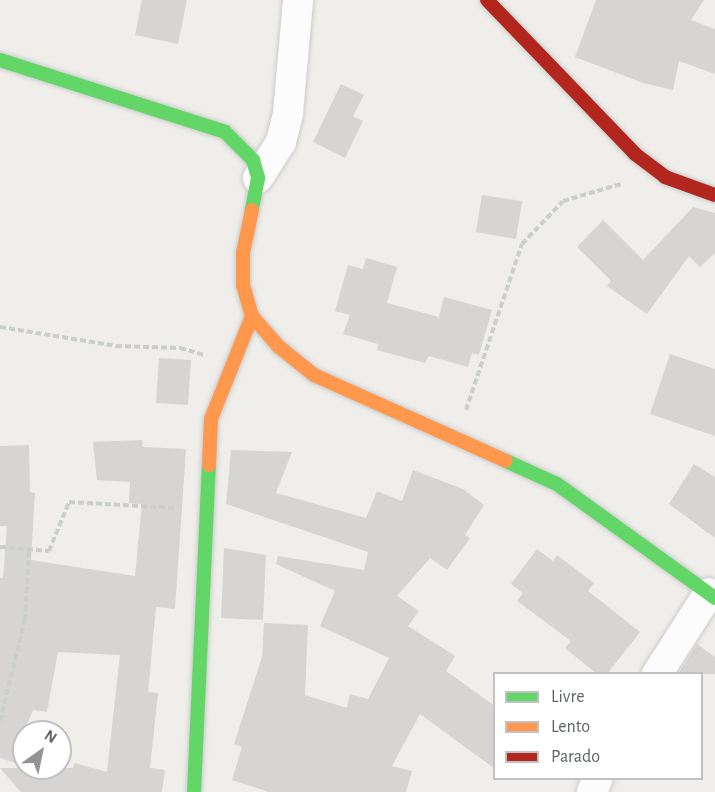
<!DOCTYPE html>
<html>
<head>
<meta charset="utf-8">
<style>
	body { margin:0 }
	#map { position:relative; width:715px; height:792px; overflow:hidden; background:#efeeea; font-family:"Alegreya Sans",sans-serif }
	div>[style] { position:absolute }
	.building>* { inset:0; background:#d6d5d3 }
	.path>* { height:4px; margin-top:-2px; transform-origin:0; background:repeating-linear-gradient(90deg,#cacfcc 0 6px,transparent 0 9px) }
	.roads { filter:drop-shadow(0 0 2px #cbcccc) drop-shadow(0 0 2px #cbcccc) }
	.street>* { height:30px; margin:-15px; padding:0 15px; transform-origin:15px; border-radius:15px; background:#fdfcfc }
	.fast>* { height:14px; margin:-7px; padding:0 7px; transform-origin:7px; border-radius:7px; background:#63d668 }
	.slow>* { height:14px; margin:-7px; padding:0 7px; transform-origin:7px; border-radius:7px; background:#ff974d }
	.jam>* { height:14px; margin:-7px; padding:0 7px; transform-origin:7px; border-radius:7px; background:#b3261e }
	span { translate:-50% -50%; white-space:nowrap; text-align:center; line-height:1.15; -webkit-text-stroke:6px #fff; paint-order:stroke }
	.legend { position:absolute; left:493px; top:672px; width:210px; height:108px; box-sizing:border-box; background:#fff; border:2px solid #bfc1c3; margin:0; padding:8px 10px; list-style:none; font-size:18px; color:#5f6368 }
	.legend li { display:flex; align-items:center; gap:12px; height:30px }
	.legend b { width:30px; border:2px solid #bfc1c3 }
	.north { position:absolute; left:12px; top:720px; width:60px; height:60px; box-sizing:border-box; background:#fff; border:2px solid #bfc1c3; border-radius:50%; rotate:33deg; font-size:16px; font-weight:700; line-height:24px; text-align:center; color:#5f6368 }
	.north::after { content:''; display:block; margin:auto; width:21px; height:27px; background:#919496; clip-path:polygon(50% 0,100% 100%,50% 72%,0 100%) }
</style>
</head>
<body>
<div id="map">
	<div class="building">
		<div style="clip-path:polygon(142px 0,187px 0,178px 44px,135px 35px)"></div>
		<div style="clip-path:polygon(596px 0,704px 0,691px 20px,715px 29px,715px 74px,679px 61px,673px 90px,643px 83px,575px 57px)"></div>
		<div style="clip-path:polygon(341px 84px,364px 95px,353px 116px,363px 121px,345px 158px,313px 142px)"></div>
		<div style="clip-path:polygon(482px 195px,522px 201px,516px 239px,476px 232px)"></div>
		<div style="clip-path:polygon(693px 207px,715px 213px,715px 253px,700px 267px,689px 256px,647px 314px,607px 286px,611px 281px,577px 247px,603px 220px,643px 260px)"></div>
		<div style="clip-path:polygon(366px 258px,397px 267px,387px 303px,439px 317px,444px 297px,492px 310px,479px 355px,472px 353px,468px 367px,429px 356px,425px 363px,377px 350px,378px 344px,343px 334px,350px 315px,335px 311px,348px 265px,363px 269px)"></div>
		<div style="clip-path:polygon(670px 354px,715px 369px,715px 436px,650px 414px)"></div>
		<div style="clip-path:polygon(159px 358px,191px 360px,188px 405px,156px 403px)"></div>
		<div style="clip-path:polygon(142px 440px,143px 447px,186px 449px,175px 609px,156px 607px,148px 692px,158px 693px,150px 768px,165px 770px,162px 792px,21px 792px,0 768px,73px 768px,75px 763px,107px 772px,120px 655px,58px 652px,47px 712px,33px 710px,24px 732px,24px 766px,0 758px,0 578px,3px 578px,7px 526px,0 526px,0 446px,29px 445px,30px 492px,35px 493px,31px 560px,135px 576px,142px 504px,129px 503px,130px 482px,97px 480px,93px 442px)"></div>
		<div style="clip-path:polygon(231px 450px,292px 452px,276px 493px,366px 518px,377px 491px,402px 501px,413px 470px,463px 489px,484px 505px,465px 535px,470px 538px,447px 570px,430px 558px,397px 596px,419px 611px,408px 626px,455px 656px,446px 671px,495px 706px,495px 769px,420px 714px,392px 766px,412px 771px,406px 792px,269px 792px,232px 780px,242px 747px,234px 744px,262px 657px,264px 623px,308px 625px,305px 695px,347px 708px,350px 694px,368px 699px,389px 658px,320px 626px,335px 591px,276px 564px,278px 556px,364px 570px,368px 552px,226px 504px)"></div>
		<div style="clip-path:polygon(694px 464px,715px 477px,715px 538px,669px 504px)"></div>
		<div style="clip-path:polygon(224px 548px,266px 555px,263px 620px,221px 618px)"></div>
		<div style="clip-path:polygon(537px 549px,553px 561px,557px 555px,594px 583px,588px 591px,640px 632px,607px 674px,597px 674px,565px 648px,571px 641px,517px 601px,523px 593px,511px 584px)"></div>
		<div style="clip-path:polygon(697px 644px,715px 657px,715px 674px,678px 674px)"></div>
	</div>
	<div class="path">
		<div style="left:0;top:327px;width:118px;rotate:9.3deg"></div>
		<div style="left:116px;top:346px;width:64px;rotate:1.8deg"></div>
		<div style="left:180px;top:348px;width:25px;rotate:16deg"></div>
		<div style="left:466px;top:410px;width:175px;rotate:-71.4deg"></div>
		<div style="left:522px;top:244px;width:59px;rotate:-46.4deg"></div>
		<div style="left:563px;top:201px;width:60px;rotate:-16.3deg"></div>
		<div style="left:0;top:547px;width:49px;rotate:4.7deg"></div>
		<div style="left:49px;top:551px;width:53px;rotate:-67.8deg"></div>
		<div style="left:69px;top:502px;width:107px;rotate:3.2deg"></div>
		<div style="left:0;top:721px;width:104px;rotate:-76.1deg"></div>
		<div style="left:25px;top:620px;width:70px;rotate:-86.7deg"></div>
	</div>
	<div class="roads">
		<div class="street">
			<div style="left:258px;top:178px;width:43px;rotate:-57.4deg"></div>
			<div style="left:281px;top:142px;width:30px;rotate:-76deg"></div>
			<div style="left:288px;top:113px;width:113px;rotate:-84.9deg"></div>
			<div style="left:657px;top:674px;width:96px;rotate:-57.3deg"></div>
			<div style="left:592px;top:792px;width:15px;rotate:-67deg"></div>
		</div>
		<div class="fast">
			<div style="left:0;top:60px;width:236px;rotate:17.7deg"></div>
			<div style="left:225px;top:132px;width:40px;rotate:45deg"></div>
			<div style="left:253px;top:160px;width:19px;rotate:74deg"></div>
			<div style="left:258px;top:178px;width:33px;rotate:101deg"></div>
			<div style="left:506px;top:461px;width:56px;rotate:24.3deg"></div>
			<div style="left:557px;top:484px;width:195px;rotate:35.8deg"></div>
			<div style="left:194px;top:792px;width:327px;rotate:-87.4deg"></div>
		</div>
		<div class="slow">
			<div style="left:252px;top:210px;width:44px;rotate:101.8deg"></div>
			<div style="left:243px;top:253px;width:32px;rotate:90deg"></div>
			<div style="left:243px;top:285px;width:32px;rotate:74deg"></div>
			<div style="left:252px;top:316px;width:40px;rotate:49deg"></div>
			<div style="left:278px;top:346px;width:46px;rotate:38.9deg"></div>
			<div style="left:314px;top:375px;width:210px;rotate:24.1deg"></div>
			<div style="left:209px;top:465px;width:46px;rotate:-87.5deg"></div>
			<div style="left:211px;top:419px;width:111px;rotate:-68.3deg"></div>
		</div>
		<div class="jam">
			<div style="left:487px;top:0;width:214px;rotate:46.1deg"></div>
			<div style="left:635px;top:154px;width:38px;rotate:37deg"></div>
			<div style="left:665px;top:177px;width:53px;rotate:19.8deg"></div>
		</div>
	</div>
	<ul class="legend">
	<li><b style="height:8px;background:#63d668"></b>Livre</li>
	<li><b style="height:8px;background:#ff974d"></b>Lento</li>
	<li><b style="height:8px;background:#b3261e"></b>Parado</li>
	</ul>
	<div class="north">N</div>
</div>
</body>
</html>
